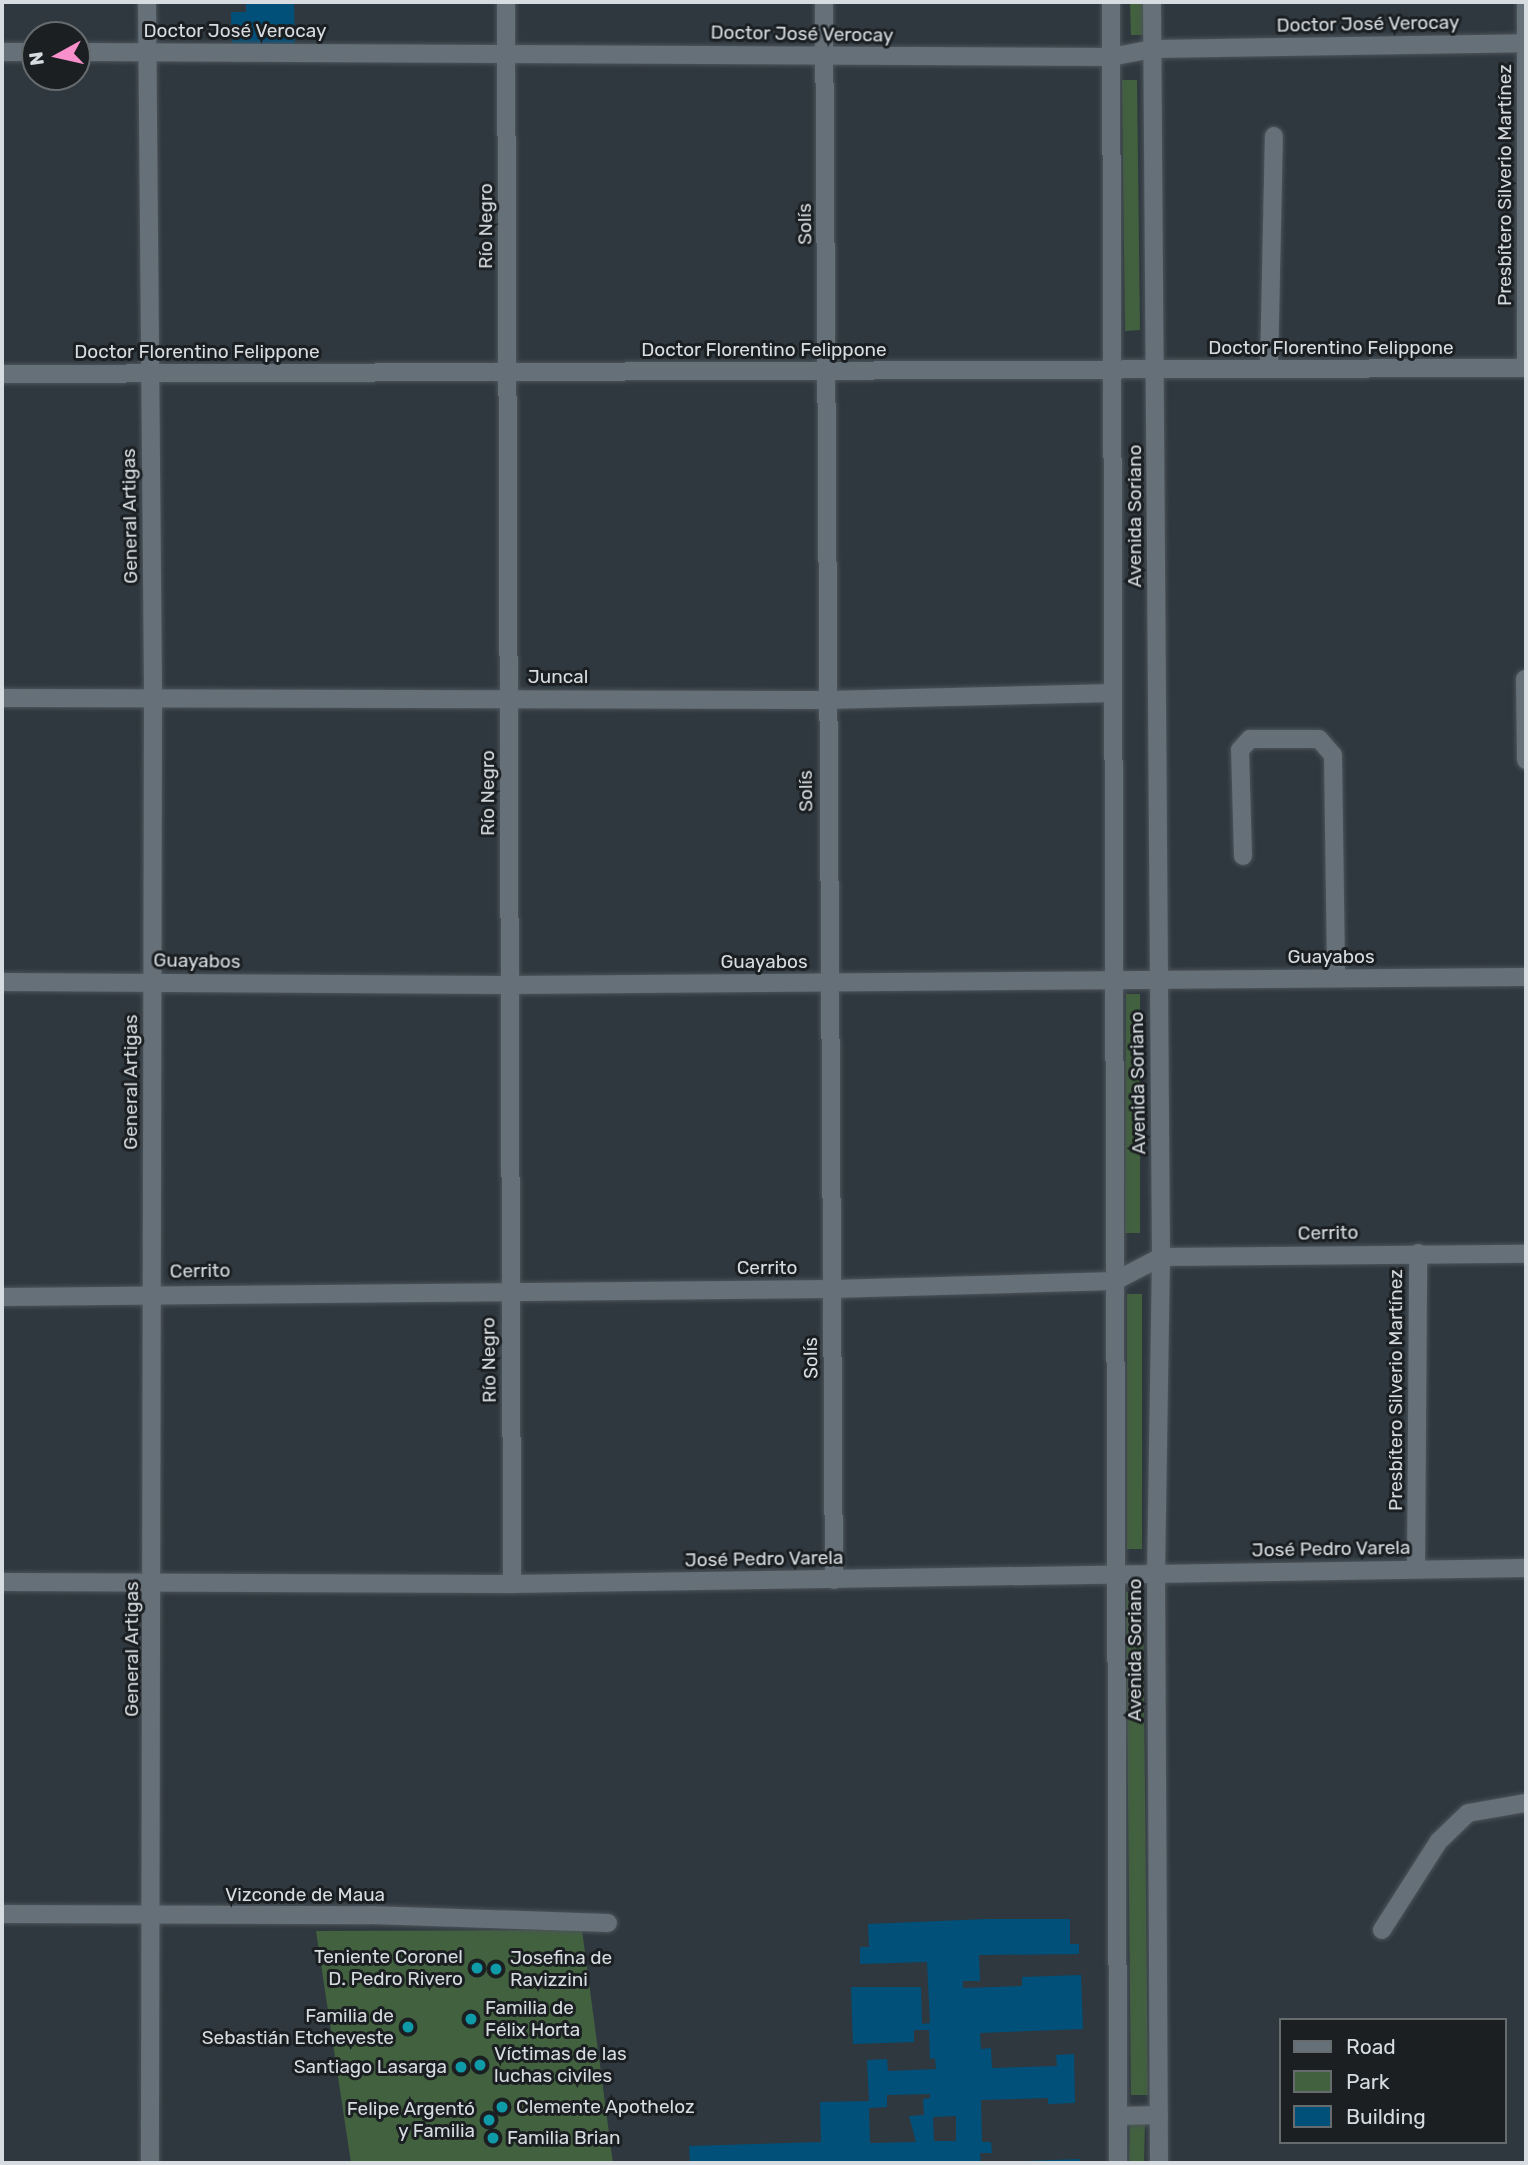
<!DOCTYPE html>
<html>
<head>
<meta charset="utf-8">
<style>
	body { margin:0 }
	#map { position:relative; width:1528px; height:2165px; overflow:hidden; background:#2f383f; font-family:Rubik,sans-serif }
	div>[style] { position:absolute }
	.green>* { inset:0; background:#42613f }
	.building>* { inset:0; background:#00507a }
	.roads { filter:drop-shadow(0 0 2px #4c545a) drop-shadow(0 0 2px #4c545a) }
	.minor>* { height:18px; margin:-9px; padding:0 9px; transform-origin:9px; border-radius:9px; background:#667078 }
	.dots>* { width:19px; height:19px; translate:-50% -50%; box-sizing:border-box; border:4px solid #1b1f22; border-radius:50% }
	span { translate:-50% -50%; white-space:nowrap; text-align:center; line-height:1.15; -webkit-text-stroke:6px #1b1f22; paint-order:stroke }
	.street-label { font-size:19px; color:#d6dce0 }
	.poi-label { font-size:19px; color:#d6dce0 }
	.right { translate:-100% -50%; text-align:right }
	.left { translate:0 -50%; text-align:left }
	.frame { position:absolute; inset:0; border:4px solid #d6dce0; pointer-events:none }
	.legend { position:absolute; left:1279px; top:2018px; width:228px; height:126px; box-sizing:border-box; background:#1b1f22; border:2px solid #666b6e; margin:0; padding:9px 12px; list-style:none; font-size:21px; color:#d6dce0 }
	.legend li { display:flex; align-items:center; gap:14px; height:35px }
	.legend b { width:35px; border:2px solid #666b6e }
	.north { position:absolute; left:21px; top:21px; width:70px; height:70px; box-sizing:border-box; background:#1b1f22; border:2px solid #666b6e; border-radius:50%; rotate:262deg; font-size:19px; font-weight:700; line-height:28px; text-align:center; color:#d6dce0 }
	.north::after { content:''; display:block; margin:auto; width:24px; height:32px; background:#f890cb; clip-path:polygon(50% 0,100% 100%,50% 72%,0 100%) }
</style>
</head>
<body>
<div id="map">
	<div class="green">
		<div style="clip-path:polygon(1130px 2px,1144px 2px,1145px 35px,1131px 35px)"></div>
		<div style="clip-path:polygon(1122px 80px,1137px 80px,1140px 330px,1125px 331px)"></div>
		<div style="clip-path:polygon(1126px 994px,1140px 994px,1140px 1233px,1125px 1233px)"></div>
		<div style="clip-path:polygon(1127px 1294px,1142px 1294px,1142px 1549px,1127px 1549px)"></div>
		<div style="clip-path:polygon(1126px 1592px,1143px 1592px,1148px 2095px,1131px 2095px)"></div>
		<div style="clip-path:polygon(582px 1930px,613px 2163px,351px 2163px,316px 1931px)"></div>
		<div style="clip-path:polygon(1130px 2118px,1145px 2119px,1144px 2163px,1129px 2163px)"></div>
	</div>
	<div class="building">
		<div style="clip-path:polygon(246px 2px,294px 2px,295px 47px,232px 47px,231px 12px,246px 12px)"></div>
		<div style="clip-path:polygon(evenodd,986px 1919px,1070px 1919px,1070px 1944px,1079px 1944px,1079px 1954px,979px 1955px,980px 1981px,963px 1981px,963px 1988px,1022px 1986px,1022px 1977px,1081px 1975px,1083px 2029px,980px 2033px,981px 2049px,991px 2048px,992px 2068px,1057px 2066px,1056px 2055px,1074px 2054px,1075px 2103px,1048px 2104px,1048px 2098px,981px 2100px,982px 2142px,991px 2142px,992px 2153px,980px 2153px,981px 2163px,690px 2163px,689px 2146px,821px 2142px,820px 2102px,869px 2101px,867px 2060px,887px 2059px,888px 2071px,936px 2069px,935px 2058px,930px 2059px,929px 2030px,914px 2030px,914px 2042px,853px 2044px,851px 1987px,921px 1987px,922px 2024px,930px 2023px,927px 1962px,860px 1964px,860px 1947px,869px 1947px,868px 1924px,986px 1919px,930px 2094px,930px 2098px,923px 2099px,924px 2115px,909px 2116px,916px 2142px,870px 2143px,869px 2108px,887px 2107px,887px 2095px,930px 2094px,986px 1919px,956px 2116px,956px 2141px,934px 2141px,933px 2117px,956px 2116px)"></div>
		<div style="clip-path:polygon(1080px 2159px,1080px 2163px,1027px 2163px,1027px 2161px)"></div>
	</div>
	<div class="roads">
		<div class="minor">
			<div style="left:147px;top:2px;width:693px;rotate:89.5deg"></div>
			<div style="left:153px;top:695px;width:1468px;rotate:90.12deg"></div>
			<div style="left:506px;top:2px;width:1582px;rotate:89.78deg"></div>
			<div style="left:824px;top:2px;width:1578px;rotate:89.64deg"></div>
			<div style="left:1111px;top:2px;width:2161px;rotate:89.81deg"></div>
			<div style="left:1152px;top:2px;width:1255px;rotate:89.59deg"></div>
			<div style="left:1161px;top:1257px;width:315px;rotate:90.9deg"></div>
			<div style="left:1156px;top:1572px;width:591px;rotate:89.71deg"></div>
			<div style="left:2px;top:52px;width:33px"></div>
			<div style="left:77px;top:52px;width:1034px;rotate:0.28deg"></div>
			<div style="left:1111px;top:57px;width:42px;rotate:-11deg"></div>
			<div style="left:1152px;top:49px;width:374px;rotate:-0.9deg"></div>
			<div style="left:1526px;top:368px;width:366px;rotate:-90deg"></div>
			<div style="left:1269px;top:369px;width:233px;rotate:-88.8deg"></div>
			<div style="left:2px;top:374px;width:1524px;rotate:-0.23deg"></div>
			<div style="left:1525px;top:679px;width:81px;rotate:89.3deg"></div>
			<div style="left:2px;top:698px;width:823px;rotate:0.14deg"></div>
			<div style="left:825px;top:700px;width:288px;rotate:-1.4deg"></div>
			<div style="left:1243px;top:856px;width:106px;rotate:-91.6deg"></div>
			<div style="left:1240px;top:750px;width:15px;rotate:-48deg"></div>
			<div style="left:1250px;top:739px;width:69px"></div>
			<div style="left:1319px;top:739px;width:21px;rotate:49deg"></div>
			<div style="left:1333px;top:755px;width:223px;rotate:89.2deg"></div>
			<div style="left:2px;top:982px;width:508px;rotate:0.34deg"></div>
			<div style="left:510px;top:985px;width:1016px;rotate:-0.45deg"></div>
			<div style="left:2px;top:1297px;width:829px;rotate:-0.55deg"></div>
			<div style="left:831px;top:1289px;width:284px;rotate:-1.6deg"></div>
			<div style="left:1115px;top:1281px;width:52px;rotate:-27.6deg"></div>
			<div style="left:1161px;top:1257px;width:365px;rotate:-0.5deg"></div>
			<div style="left:1416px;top:1569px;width:316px;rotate:-89.6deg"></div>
			<div style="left:2px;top:1582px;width:510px;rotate:0.22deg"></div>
			<div style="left:512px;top:1584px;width:1014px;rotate:-0.9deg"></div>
			<div style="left:2px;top:1914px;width:368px;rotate:0.2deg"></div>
			<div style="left:370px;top:1915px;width:238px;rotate:1.9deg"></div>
			<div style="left:1382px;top:1930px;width:106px;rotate:-57.4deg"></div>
			<div style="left:1439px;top:1841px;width:40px;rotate:-44deg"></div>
			<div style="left:1468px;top:1813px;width:59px;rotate:-9.8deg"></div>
			<div style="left:1118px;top:2116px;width:41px;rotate:-1.4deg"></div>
		</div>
	</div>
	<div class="dots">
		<div style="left:477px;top:1968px;background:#0f9aa8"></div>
		<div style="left:496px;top:1969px;background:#0f9aa8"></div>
		<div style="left:471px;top:2019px;background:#0f9aa8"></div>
		<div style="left:408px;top:2027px;background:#0f9aa8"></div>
		<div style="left:480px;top:2065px;background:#0f9aa8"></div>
		<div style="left:461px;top:2067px;background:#0f9aa8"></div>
		<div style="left:502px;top:2107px;background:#0f9aa8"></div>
		<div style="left:489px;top:2120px;background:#0f9aa8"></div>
		<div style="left:493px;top:2138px;background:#0f9aa8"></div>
	</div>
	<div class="street-label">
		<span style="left:1368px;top:24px;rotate:-1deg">Doctor José Verocay</span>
		<span style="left:235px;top:31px">Doctor José Verocay</span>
		<span style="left:802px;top:34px;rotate:1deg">Doctor José Verocay</span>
		<span style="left:1505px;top:185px;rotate:-90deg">Presbítero Silverio Martínez</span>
		<span style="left:805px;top:224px;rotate:-91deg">Solís</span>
		<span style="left:486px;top:226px;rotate:-90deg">Río Negro</span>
		<span style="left:1331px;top:348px">Doctor Florentino Felippone</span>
		<span style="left:764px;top:350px">Doctor Florentino Felippone</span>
		<span style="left:197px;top:352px">Doctor Florentino Felippone</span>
		<span style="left:130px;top:516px;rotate:-91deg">General Artigas</span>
		<span style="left:1135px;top:516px;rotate:-90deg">Avenida Soriano</span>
		<span style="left:558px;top:677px">Juncal</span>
		<span style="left:806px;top:791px;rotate:-91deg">Solís</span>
		<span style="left:488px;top:793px;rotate:-90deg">Río Negro</span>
		<span style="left:1331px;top:957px">Guayabos</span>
		<span style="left:197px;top:961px;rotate:1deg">Guayabos</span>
		<span style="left:764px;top:962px">Guayabos</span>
		<span style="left:131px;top:1082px;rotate:-90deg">General Artigas</span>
		<span style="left:1138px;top:1083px;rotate:-91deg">Avenida Soriano</span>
		<span style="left:1328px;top:1233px;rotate:-1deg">Cerrito</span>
		<span style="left:767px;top:1268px">Cerrito</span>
		<span style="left:200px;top:1271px;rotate:-1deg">Cerrito</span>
		<span style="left:811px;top:1358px;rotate:-91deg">Solís</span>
		<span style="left:489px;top:1360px;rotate:-91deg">Río Negro</span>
		<span style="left:1396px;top:1390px;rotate:-90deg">Presbítero Silverio Martínez</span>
		<span style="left:1331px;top:1549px;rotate:-1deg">José Pedro Varela</span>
		<span style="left:764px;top:1559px;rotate:-1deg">José Pedro Varela</span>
		<span style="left:132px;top:1649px;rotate:-90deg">General Artigas</span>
		<span style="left:1135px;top:1650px;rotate:-90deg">Avenida Soriano</span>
		<span style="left:305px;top:1895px">Vizconde de Maua</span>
	</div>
	<div class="poi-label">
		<span class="right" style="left:463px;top:1968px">Teniente Coronel<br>D. Pedro Rivero</span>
		<span class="left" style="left:510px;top:1969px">Josefina de<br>Ravizzini</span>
		<span class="left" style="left:485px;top:2019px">Familia de<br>Félix Horta</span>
		<span class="right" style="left:394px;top:2027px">Familia de<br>Sebastián Etcheveste</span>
		<span class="left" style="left:494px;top:2065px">Víctimas de las<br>luchas civiles</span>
		<span class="right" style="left:447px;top:2067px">Santiago Lasarga</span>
		<span class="left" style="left:516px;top:2107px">Clemente Apotheloz</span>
		<span class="right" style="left:475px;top:2120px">Felipe Argentó<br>y Familia</span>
		<span class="left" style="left:507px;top:2138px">Familia Brian</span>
	</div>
	<div class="frame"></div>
	<ul class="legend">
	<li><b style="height:9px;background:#667078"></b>Road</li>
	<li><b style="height:19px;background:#42613f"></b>Park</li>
	<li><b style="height:19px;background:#00507a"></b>Building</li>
	</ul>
	<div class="north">N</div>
</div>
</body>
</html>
